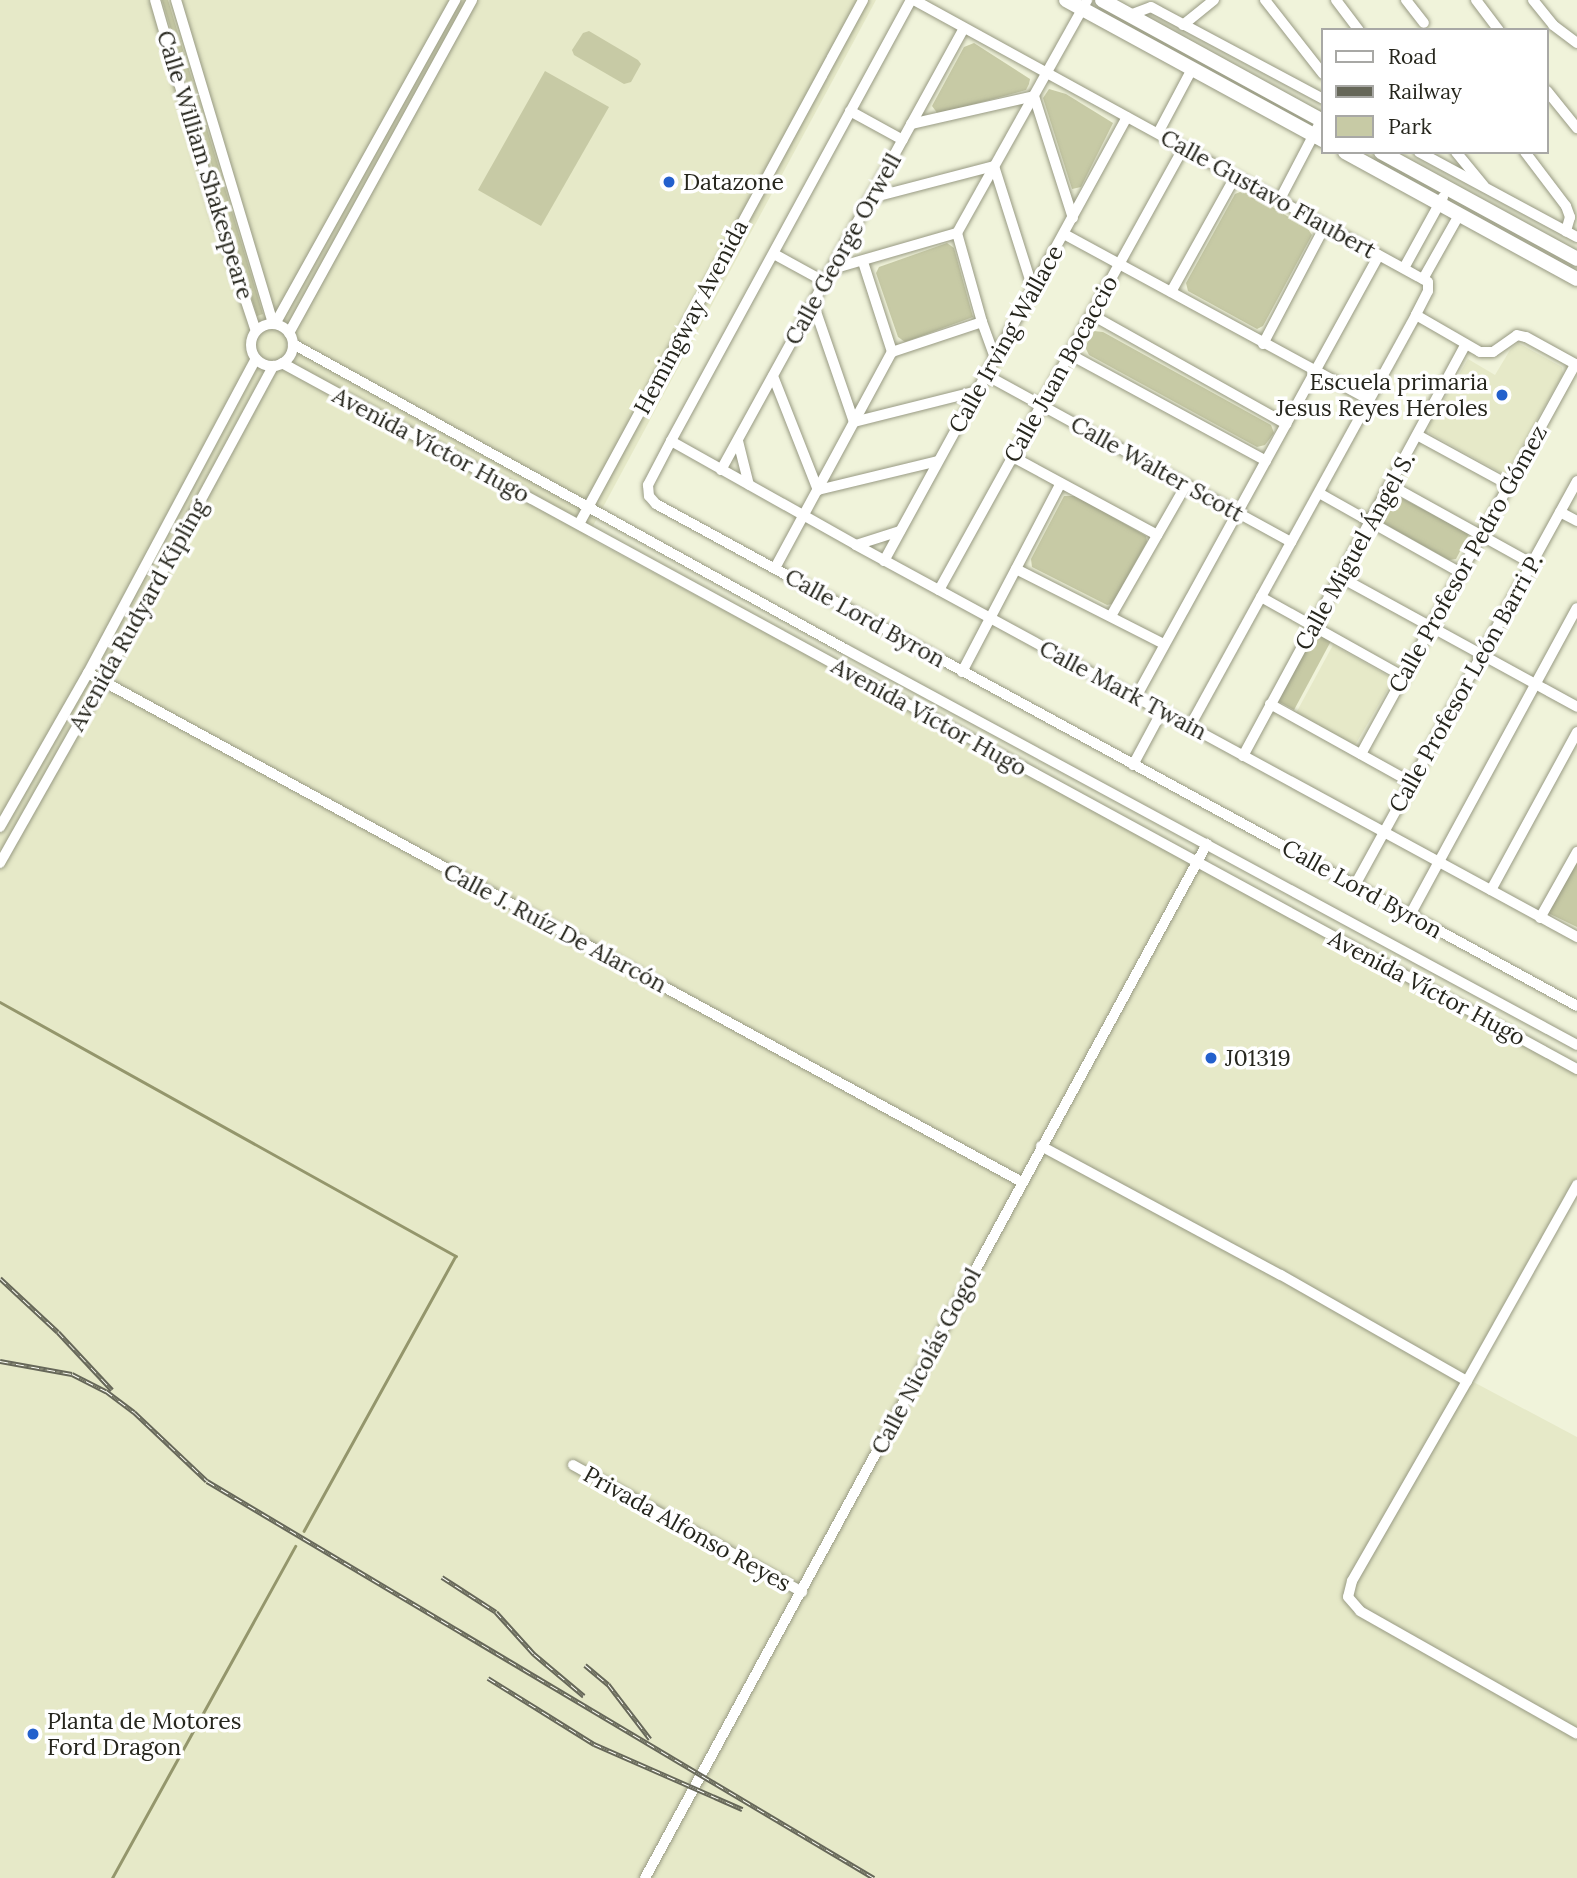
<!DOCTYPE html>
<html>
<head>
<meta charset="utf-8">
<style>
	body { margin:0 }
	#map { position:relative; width:1577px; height:1878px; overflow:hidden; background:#f0f3da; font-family:Lora,serif }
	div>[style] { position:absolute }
	.built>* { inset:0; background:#e6e9c8 }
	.green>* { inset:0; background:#c7caa5 }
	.stream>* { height:2.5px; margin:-1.25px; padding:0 1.25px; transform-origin:1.25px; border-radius:1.25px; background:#94966c }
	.roads { filter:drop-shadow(0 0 2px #989a83) drop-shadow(0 0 2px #989a83) }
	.minor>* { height:10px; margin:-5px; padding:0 5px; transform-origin:5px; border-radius:5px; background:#fff }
	.minor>.ring { margin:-5px; padding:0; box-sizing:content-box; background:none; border:10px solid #fff; border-radius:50% }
	.major>* { height:14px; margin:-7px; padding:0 7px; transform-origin:7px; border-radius:7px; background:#fff }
	.rail>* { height:5px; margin-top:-2.5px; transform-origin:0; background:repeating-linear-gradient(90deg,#fff 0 8px,#666759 0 16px); box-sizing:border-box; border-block:2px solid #666759 }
	.dots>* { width:19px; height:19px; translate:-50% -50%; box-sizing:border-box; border:4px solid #fff; border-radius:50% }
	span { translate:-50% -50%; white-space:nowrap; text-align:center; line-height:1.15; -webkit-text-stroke:7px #fff; paint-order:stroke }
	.street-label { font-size:23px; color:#26261d }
	.poi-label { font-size:23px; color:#26261d }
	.left { translate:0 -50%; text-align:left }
	.right { translate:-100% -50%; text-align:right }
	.legend { position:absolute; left:1321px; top:28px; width:228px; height:126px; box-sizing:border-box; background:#fff; border:2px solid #a8a8a5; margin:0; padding:9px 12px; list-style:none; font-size:21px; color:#26261d }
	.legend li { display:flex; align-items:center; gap:14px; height:35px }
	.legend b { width:35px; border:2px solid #a8a8a5 }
</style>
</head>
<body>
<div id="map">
	<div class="built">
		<div style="clip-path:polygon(0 0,876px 0,587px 537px,1577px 1067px,1577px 1178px,1466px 1378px,1577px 1437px,1577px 1878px,0 1878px)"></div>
		<div style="clip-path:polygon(1518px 343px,1562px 367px,1563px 374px,1505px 475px,1429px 433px,1428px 427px,1468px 359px,1495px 375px,1510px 350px)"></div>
		<div style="clip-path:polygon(1333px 645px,1390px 677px,1392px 682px,1355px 745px,1296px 713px)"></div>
	</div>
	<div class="green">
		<div style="clip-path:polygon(162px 0,168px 0,263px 314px,257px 316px)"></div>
		<div style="clip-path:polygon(589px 31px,638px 60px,641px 64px,631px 82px,624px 84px,574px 55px,572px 50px,583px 33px)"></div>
		<div style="clip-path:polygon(974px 43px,1030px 79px,1029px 84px,1026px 90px,938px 114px,932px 106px,964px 47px)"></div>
		<div style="clip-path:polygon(545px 71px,609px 107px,541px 226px,478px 190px)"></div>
		<div style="clip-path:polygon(1049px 89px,1066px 94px,1113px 123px,1081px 187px,1072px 189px,1043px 98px)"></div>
		<div style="clip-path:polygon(1245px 190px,1308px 229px,1312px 235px,1263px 326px,1257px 329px,1188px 291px,1186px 283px,1235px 194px)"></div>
		<div style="clip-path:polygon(947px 243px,954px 248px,973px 317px,905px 342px,898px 337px,876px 273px,879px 267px)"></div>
		<div style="clip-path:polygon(1094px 331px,1103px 332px,1271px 425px,1274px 433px,1265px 445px,1257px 447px,1089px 355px,1085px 347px)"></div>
		<div style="clip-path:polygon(1064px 496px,1076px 496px,1146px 536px,1147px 542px,1112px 604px,1107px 605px,1032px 567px,1031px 559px)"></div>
		<div style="clip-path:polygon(1398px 496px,1469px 534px,1456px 559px,1449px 560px,1383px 523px,1390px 498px)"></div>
		<div style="clip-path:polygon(1313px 632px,1331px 641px,1294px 710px,1276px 700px)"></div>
		<div style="clip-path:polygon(1577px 859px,1577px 927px,1548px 913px)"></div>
	</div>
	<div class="stream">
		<div style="left:0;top:1002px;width:522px;rotate:29.12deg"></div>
		<div style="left:456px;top:1256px;width:314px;rotate:118.9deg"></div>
		<div style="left:112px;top:1878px;width:379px;rotate:-61.1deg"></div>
	</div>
	<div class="roads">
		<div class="minor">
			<div style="left:155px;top:0;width:220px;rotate:73.9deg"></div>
			<div style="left:216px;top:211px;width:126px;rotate:71.6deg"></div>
			<div style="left:176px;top:0;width:337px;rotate:73.3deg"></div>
			<div style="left:911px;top:0;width:502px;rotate:118.56deg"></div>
			<div style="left:671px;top:441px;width:50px;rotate:117.6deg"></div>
			<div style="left:648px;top:485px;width:11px;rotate:85deg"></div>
			<div style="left:649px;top:496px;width:11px;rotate:49deg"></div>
			<div style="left:656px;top:504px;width:1049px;rotate:28.59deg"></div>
			<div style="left:914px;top:0;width:586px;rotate:28.75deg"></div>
			<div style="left:1428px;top:282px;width:9px;rotate:90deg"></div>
			<div style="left:1428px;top:291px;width:27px;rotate:117deg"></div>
			<div style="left:1416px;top:315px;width:469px;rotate:118.8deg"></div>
			<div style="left:1265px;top:0;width:94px;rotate:51.9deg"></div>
			<div style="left:1336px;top:0;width:38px;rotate:53deg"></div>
			<div style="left:1406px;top:0;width:29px;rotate:52deg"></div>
			<div style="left:1476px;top:0;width:38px;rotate:53deg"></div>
			<div style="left:1533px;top:0;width:32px;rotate:51deg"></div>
			<div style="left:1553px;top:25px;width:30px;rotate:37deg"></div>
			<div style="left:1130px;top:15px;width:22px;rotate:-21deg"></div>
			<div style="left:1151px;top:7px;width:195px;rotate:28.1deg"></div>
			<div style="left:1183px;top:25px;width:40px;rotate:-39deg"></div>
			<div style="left:1547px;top:91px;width:48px;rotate:51deg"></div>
			<div style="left:850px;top:111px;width:60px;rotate:28.7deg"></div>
			<div style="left:911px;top:124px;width:126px;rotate:-12.8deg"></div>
			<div style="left:1034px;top:96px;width:128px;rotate:72.3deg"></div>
			<div style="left:1158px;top:133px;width:72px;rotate:-62deg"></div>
			<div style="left:1419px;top:152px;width:179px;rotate:28.3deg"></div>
			<div style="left:1456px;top:152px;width:44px;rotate:50.5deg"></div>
			<div style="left:1525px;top:152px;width:68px;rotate:52.8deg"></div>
			<div style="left:1566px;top:206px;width:12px;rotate:70deg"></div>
			<div style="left:1570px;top:217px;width:15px;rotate:106deg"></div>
			<div style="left:871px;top:198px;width:127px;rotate:-14.6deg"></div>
			<div style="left:994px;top:166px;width:129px;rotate:72.4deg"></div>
			<div style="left:1279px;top:201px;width:95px;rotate:-62.4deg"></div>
			<div style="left:957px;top:233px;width:92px;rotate:74.3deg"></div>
			<div style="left:982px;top:322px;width:38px;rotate:70deg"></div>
			<div style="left:1064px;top:234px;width:346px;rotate:28.5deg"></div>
			<div style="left:774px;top:254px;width:58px;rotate:28.8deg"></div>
			<div style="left:863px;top:262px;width:95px;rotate:72.1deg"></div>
			<div style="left:1404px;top:268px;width:81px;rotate:-61.2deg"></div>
			<div style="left:832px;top:269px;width:130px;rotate:-16.1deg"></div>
			<div style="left:957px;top:233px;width:267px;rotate:-60.8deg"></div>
			<div style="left:1423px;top:279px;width:73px;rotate:-60.6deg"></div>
			<div style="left:1171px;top:292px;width:132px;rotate:-60.9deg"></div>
			<div style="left:813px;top:303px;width:126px;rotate:71deg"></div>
			<div style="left:854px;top:422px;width:127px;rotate:-14.1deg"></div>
			<div style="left:1092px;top:315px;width:223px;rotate:29.3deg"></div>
			<div style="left:1416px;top:315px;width:74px;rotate:30deg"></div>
			<div style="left:1480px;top:352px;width:13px"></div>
			<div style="left:1493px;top:352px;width:29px;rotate:-35deg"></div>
			<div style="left:1517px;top:335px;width:9px;rotate:13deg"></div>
			<div style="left:1526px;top:337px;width:58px;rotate:28.8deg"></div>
			<div class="ring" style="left:251px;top:324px;width:32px;height:32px"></div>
			<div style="left:275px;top:324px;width:371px;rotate:-60.9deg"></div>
			<div style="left:289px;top:333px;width:380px;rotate:-61.2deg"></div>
			<div style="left:293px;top:344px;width:631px;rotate:28.92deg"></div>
			<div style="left:845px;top:649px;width:832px;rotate:28.41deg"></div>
			<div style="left:1263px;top:344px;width:133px;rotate:-62.3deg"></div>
			<div style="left:1071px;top:355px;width:222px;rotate:28.5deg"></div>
			<div style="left:282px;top:363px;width:1475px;rotate:28.6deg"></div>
			<div style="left:986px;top:375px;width:348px;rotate:28.7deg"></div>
			<div style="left:773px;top:376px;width:123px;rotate:68.5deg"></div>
			<div style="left:818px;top:490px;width:123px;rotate:-13.6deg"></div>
			<div style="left:1419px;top:436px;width:102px;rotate:28.6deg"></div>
			<div style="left:671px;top:441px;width:212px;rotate:29.3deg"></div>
			<div style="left:856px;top:545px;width:821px;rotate:28.53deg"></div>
			<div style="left:738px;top:441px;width:45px;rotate:76deg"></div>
			<div style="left:1013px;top:457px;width:164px;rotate:28.4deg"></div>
			<div style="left:721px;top:470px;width:504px;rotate:-61.2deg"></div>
			<div style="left:1392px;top:486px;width:159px;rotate:29deg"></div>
			<div style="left:1319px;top:493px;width:163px;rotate:29.4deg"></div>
			<div style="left:1560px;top:512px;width:19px;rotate:28deg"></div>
			<div style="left:579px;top:524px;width:596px;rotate:-61.54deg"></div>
			<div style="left:856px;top:545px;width:46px;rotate:-17.7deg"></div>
			<div style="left:884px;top:561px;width:506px;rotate:-61.31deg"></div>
			<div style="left:775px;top:568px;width:246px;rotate:-61.6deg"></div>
			<div style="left:892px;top:352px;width:95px;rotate:-18.4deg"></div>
			<div style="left:1016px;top:569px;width:166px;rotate:26.9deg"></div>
			<div style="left:1340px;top:577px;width:270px;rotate:28.7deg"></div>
			<div style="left:939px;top:590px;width:506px;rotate:-61.06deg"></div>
			<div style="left:1261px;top:597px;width:164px;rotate:29.2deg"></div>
			<div style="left:1111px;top:616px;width:151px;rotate:-60.2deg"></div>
			<div style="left:962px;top:672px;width:213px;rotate:-62.4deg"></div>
			<div style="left:88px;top:673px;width:1064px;rotate:28.59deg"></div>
			<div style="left:1136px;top:697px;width:504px;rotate:-61.2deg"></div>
			<div style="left:1270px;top:704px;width:161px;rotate:29deg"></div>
			<div style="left:1361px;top:754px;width:445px;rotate:-61.2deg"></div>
			<div style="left:1243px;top:756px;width:468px;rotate:-61.6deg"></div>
			<div style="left:1133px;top:765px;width:61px;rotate:-61.8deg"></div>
			<div style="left:0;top:827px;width:177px;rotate:-60.3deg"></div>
			<div style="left:88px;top:673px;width:356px;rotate:-61.9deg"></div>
			<div style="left:0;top:863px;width:209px;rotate:-60.5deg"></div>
			<div style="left:103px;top:681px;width:358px;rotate:-61.6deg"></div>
			<div style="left:1355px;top:885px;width:461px;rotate:-61.2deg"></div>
			<div style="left:1491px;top:890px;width:180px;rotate:-61.4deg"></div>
			<div style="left:1410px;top:915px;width:349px;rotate:-61.5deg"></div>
			<div style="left:1540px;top:918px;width:76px;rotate:-60.7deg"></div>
			<div style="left:1041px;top:1146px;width:272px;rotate:28.3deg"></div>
			<div style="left:1281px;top:1275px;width:214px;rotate:29.7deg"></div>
			<div style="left:1467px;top:1381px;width:225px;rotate:-60.7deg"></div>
			<div style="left:1467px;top:1381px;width:231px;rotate:119.9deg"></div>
			<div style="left:1352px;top:1581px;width:16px;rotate:104deg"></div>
			<div style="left:1348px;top:1597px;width:18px;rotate:49deg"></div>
			<div style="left:1360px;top:1611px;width:249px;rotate:29.5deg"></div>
			<div style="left:573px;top:1465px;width:262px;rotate:29deg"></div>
			<div style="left:645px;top:1878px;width:1177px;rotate:-61.48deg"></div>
		</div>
		<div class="major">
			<div style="left:1066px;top:0;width:293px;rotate:28.6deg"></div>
			<div style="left:1102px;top:0;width:252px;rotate:28.7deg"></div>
			<div style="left:1345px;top:152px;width:264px;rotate:28.7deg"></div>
			<div style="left:1381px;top:152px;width:223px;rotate:28.6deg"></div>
		</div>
	</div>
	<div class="rail">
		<div style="left:0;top:1278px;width:79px;rotate:43deg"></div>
		<div style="left:58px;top:1332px;width:79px;rotate:47deg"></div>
		<div style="left:0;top:1361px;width:73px;rotate:10.2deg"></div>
		<div style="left:72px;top:1374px;width:38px;rotate:27deg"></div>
		<div style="left:106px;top:1391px;width:35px;rotate:37deg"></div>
		<div style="left:134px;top:1412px;width:100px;rotate:43.4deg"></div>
		<div style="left:207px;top:1481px;width:776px;rotate:30.76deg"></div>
		<div style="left:442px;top:1577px;width:64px;rotate:32.9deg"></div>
		<div style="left:496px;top:1612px;width:57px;rotate:47.9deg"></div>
		<div style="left:534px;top:1654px;width:65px;rotate:40deg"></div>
		<div style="left:585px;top:1665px;width:30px;rotate:40deg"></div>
		<div style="left:608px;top:1684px;width:69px;rotate:52.6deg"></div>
		<div style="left:488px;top:1678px;width:125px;rotate:31.9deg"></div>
		<div style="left:594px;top:1744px;width:162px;rotate:23.7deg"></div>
	</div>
	<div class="dots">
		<div style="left:669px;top:182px;background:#2360cc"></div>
		<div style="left:1502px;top:395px;background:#2360cc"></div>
		<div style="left:1211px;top:1058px;background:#2360cc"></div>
		<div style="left:33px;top:1734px;background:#2360cc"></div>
	</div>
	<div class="street-label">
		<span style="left:205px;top:165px;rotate:73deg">Calle William Shakespeare</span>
		<span style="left:1268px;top:194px;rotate:29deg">Calle Gustavo Flaubert</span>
		<span style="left:843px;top:249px;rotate:-61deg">Calle George Orwell</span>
		<span style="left:691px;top:317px;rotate:-62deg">Hemingway Avenida</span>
		<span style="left:1006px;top:339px;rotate:-61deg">Calle Irving Wallace</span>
		<span style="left:1061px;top:369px;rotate:-61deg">Calle Juan Bocaccio</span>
		<span style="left:431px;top:445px;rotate:28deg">Avenida Víctor Hugo</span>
		<span style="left:1157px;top:469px;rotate:29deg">Calle Walter Scott</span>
		<span style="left:1355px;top:551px;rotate:-61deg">Calle Miguel Ángel S.</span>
		<span style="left:1468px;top:559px;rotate:-61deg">Calle Profesor Pedro Gómez</span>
		<span style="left:138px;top:615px;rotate:-61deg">Avenida Rudyard Kipling</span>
		<span style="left:865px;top:618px;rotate:29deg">Calle Lord Byron</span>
		<span style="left:1466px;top:683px;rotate:-61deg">Calle Profesor León Barri P.</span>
		<span style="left:1123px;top:690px;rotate:28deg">Calle Mark Twain</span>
		<span style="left:929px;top:717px;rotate:29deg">Avenida Víctor Hugo</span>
		<span style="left:1362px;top:889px;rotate:29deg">Calle Lord Byron</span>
		<span style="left:555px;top:928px;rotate:28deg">Calle J. Ruíz De Alarcón</span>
		<span style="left:1427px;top:988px;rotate:28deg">Avenida Víctor Hugo</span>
		<span style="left:926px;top:1361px;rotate:-62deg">Calle Nicolás Gogol</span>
		<span style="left:687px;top:1529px;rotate:29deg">Privada Alfonso Reyes</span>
	</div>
	<div class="poi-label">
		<span class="left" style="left:683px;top:182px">Datazone</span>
		<span class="right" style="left:1488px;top:395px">Escuela primaria<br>Jesus Reyes Heroles</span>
		<span class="left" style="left:1225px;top:1058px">J01319</span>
		<span class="left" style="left:47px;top:1734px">Planta de Motores<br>Ford Dragon</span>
	</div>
	<ul class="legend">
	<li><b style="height:9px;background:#fff"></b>Road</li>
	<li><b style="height:9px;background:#666759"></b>Railway</li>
	<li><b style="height:19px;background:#c7caa5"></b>Park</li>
	</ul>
</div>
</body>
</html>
